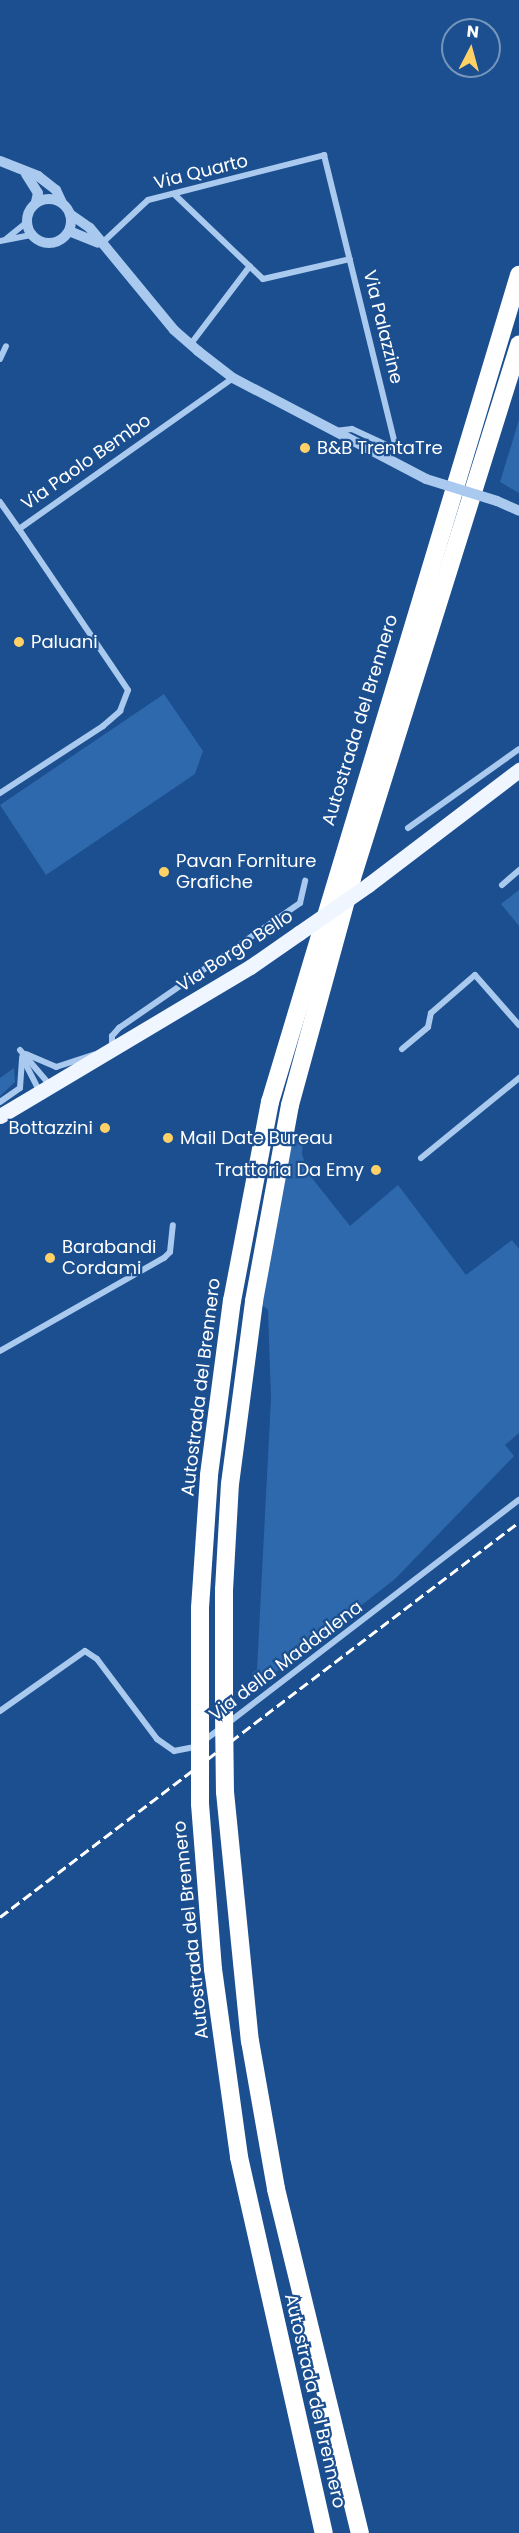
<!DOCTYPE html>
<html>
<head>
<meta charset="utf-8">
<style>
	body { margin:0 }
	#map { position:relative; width:519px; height:2533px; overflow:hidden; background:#1b4f8f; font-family:Poppins,sans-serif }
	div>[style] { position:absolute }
	.green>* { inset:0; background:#2e69ad }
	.minor>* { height:6px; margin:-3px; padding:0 3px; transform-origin:3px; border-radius:3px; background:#a9c9ee }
	.tertiary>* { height:10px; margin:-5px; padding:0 5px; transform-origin:5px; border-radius:5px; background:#a9c9ee }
	.tertiary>.ring { margin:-5px; padding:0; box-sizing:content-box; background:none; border:10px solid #a9c9ee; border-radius:50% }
	.primary>* { height:15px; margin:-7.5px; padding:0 7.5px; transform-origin:7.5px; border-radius:7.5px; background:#f0f6ff }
	.motorway>* { height:18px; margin:-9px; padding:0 9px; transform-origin:9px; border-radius:9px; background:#fff }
	.rail>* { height:3px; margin-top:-1.5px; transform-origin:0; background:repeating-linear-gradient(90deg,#fff 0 10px,transparent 0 14.5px) }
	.tertiary-bridge>* { height:10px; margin:-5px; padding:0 5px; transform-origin:5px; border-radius:5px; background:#a9c9ee }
	.primary-bridge>* { height:15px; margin:-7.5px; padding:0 7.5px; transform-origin:7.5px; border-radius:7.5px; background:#f0f6ff }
	.motorway-bridge>* { height:18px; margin:-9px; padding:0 9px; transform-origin:9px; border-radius:9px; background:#fff }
	.dots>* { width:16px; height:16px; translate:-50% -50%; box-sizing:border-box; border:3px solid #1b4f8f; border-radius:50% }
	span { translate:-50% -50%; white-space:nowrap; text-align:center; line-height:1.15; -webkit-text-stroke:4.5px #1b4f8f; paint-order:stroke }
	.street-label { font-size:18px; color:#fff }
	.poi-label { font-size:18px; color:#fff }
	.left { translate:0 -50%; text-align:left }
	.right { translate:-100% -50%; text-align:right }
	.north { position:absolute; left:441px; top:18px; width:60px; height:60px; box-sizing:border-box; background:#1b4f8f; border:2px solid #7695bc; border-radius:50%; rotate:6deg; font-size:16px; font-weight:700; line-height:24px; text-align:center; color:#fff }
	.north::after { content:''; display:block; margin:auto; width:21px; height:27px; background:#ffd166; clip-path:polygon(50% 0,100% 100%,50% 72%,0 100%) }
</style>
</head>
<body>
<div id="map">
	<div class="green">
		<div style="clip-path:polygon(519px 420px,519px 493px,500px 482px)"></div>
		<div style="clip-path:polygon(164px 694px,203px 751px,195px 774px,46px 875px,0 805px)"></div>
		<div style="clip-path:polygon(519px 890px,519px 926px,501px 904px)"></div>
		<div style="clip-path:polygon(14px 1068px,15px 1082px,0 1096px,0 1078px)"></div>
		<div style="clip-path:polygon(303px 1138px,302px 1154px,308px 1173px,350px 1226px,398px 1185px,466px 1275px,512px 1240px,519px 1249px,519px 1433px,505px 1445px,514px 1456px,395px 1579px,254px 1689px,252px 1673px,257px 1670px,271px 1398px,268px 1310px,259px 1302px,292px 1144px)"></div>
	</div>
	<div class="minor">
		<div style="left:174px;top:194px;width:123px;rotate:43.7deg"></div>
		<div style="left:263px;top:279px;width:89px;rotate:-12.9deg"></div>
		<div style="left:6px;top:239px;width:27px;rotate:-39deg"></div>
		<div style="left:0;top:241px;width:33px;rotate:-11deg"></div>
		<div style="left:101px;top:244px;width:64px;rotate:-43.1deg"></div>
		<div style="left:148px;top:200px;width:182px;rotate:-14.3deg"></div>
		<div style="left:324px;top:155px;width:298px;rotate:76.2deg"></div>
		<div style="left:395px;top:444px;width:5px;rotate:143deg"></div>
		<div style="left:391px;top:447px;width:43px;rotate:-155.2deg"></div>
		<div style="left:352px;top:429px;width:17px;rotate:173deg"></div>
		<div style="left:190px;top:345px;width:99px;rotate:-52.8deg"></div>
		<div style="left:0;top:359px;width:14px;rotate:-65deg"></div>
		<div style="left:0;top:502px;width:33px;rotate:55deg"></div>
		<div style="left:0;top:793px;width:123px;rotate:-33deg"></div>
		<div style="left:103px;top:726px;width:23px;rotate:-41deg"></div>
		<div style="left:120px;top:711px;width:22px;rotate:-69deg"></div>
		<div style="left:128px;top:690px;width:194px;rotate:-124.1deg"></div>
		<div style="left:19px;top:529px;width:262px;rotate:-35.2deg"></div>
		<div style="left:408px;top:828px;width:136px;rotate:-35.4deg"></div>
		<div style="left:502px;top:885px;width:23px;rotate:-41deg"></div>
		<div style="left:112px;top:1047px;width:11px;rotate:-90deg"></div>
		<div style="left:112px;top:1036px;width:11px;rotate:-49deg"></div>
		<div style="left:119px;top:1028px;width:220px;rotate:-34.6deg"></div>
		<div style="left:300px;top:903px;width:23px;rotate:-77deg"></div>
		<div style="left:402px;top:1049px;width:34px;rotate:-40deg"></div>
		<div style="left:428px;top:1027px;width:14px;rotate:-78deg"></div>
		<div style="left:431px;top:1013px;width:58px;rotate:-40.8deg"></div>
		<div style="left:475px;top:975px;width:67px;rotate:48.7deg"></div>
		<div style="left:20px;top:1050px;width:46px;rotate:49.4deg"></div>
		<div style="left:26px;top:1054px;width:33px;rotate:23deg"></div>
		<div style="left:56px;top:1067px;width:40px;rotate:-18deg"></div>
		<div style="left:23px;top:1059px;width:37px;rotate:63deg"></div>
		<div style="left:0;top:1102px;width:24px;rotate:-35deg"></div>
		<div style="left:20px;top:1088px;width:31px;rotate:-86deg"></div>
		<div style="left:421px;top:1158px;width:127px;rotate:-39.2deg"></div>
		<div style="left:0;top:1351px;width:189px;rotate:-29.6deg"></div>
		<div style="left:164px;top:1258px;width:8px;rotate:-45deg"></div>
		<div style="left:170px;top:1252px;width:27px;rotate:-84deg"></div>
		<div style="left:0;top:1711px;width:104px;rotate:-35.2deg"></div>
		<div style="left:85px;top:1651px;width:14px;rotate:34deg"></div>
		<div style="left:97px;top:1659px;width:100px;rotate:53.1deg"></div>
		<div style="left:157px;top:1739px;width:21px;rotate:35deg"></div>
		<div style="left:174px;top:1751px;width:21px;rotate:-11deg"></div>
		<div style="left:195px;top:1747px;width:31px;rotate:-36deg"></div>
		<div style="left:228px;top:1723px;width:367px;rotate:-37.5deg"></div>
	</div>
	<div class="tertiary">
		<div style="left:0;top:161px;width:41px;rotate:21.5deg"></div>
		<div style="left:38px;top:176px;width:23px;rotate:38deg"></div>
		<div style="left:56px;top:190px;width:14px;rotate:65deg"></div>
		<div style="left:26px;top:174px;width:22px;rotate:58deg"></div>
		<div style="left:38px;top:193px;width:9px;rotate:103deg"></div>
		<div class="ring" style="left:27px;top:199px;width:34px;height:34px"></div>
		<div style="left:70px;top:214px;width:24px;rotate:35deg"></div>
		<div style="left:90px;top:228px;width:132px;rotate:50.5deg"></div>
		<div style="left:174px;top:330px;width:32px;rotate:41deg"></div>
		<div style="left:198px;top:351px;width:44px;rotate:37.6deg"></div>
		<div style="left:233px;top:378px;width:218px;rotate:27.6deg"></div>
		<div style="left:69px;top:231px;width:31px;rotate:22deg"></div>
		<div style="left:497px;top:501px;width:24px;rotate:24deg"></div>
	</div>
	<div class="primary">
		<div style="left:368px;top:885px;width:190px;rotate:-37.3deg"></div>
		<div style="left:0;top:1116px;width:291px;rotate:-30.8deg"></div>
		<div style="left:250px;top:967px;width:60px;rotate:-34.8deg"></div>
	</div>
	<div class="motorway">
		<div style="left:224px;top:1713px;width:123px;rotate:-90deg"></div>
		<div style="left:224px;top:1590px;width:106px;rotate:-86.8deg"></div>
		<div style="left:230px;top:1484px;width:185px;rotate:-82.5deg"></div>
		<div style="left:254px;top:1301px;width:199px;rotate:-79.6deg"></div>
		<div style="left:290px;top:1105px;width:235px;rotate:-74.7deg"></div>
		<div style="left:352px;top:878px;width:559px;rotate:-72.6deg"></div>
		<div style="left:200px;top:1730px;width:122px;rotate:-90deg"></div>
		<div style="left:200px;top:1608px;width:133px;rotate:-86.1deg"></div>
		<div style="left:209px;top:1475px;width:176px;rotate:-82.5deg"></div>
		<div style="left:232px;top:1301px;width:203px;rotate:-79.2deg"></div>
		<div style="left:270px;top:1102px;width:864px;rotate:-73.24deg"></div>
		<div style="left:225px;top:1792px;width:250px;rotate:84.3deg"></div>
		<div style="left:250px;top:2041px;width:150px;rotate:80deg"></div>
		<div style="left:276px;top:2189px;width:354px;rotate:76.3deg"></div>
		<div style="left:200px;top:1804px;width:166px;rotate:85.5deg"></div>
		<div style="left:213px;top:1969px;width:190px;rotate:82.1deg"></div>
		<div style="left:239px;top:2157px;width:385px;rotate:77.3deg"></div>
	</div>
	<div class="rail">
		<div style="left:0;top:1917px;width:652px;rotate:-37.27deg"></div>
	</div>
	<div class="tertiary-bridge">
		<div style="left:426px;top:479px;width:74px;rotate:17.2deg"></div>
	</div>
	<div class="primary-bridge">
		<div style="left:299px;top:933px;width:84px;rotate:-34.8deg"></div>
	</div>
	<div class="motorway-bridge">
		<div style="left:224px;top:1713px;width:79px;rotate:89.3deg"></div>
		<div style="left:200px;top:1804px;width:74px;rotate:-90deg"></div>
	</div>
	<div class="dots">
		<div style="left:305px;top:448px;background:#ffd166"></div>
		<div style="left:19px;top:642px;background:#ffd166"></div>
		<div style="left:164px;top:872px;background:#ffd166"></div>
		<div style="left:105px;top:1128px;background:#ffd166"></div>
		<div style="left:168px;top:1138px;background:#ffd166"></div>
		<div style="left:376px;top:1170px;background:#ffd166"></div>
		<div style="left:50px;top:1258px;background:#ffd166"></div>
	</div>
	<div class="street-label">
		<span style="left:201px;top:172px;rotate:-14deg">Via Quarto</span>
		<span style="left:383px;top:327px;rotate:76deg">Via Palazzine</span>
		<span style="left:86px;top:462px;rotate:-35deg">Via Paolo Bembo</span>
		<span style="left:360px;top:720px;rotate:-73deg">Autostrada del Brennero</span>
		<span style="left:235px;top:951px;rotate:-33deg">Via Borgo Bello</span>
		<span style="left:201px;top:1387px;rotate:-83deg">Autostrada del Brennero</span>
		<span style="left:286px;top:1661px;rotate:-37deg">Via della Maddalena</span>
		<span style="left:191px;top:1930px;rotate:-96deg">Autostrada del Brennero</span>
		<span style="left:315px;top:2401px;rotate:77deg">Autostrada del Brennero</span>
	</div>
	<div class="poi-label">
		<span class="left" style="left:317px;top:448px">B&amp;B TrentaTre</span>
		<span class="left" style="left:31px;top:642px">Paluani</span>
		<span class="left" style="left:176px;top:872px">Pavan Forniture<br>Grafiche</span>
		<span class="right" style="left:93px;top:1128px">Bottazzini</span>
		<span class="left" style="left:180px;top:1138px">Mail Date Bureau</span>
		<span class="right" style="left:364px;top:1170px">Trattoria Da Emy</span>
		<span class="left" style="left:62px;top:1258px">Barabandi<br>Cordami</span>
	</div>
	<div class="north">N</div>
</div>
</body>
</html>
